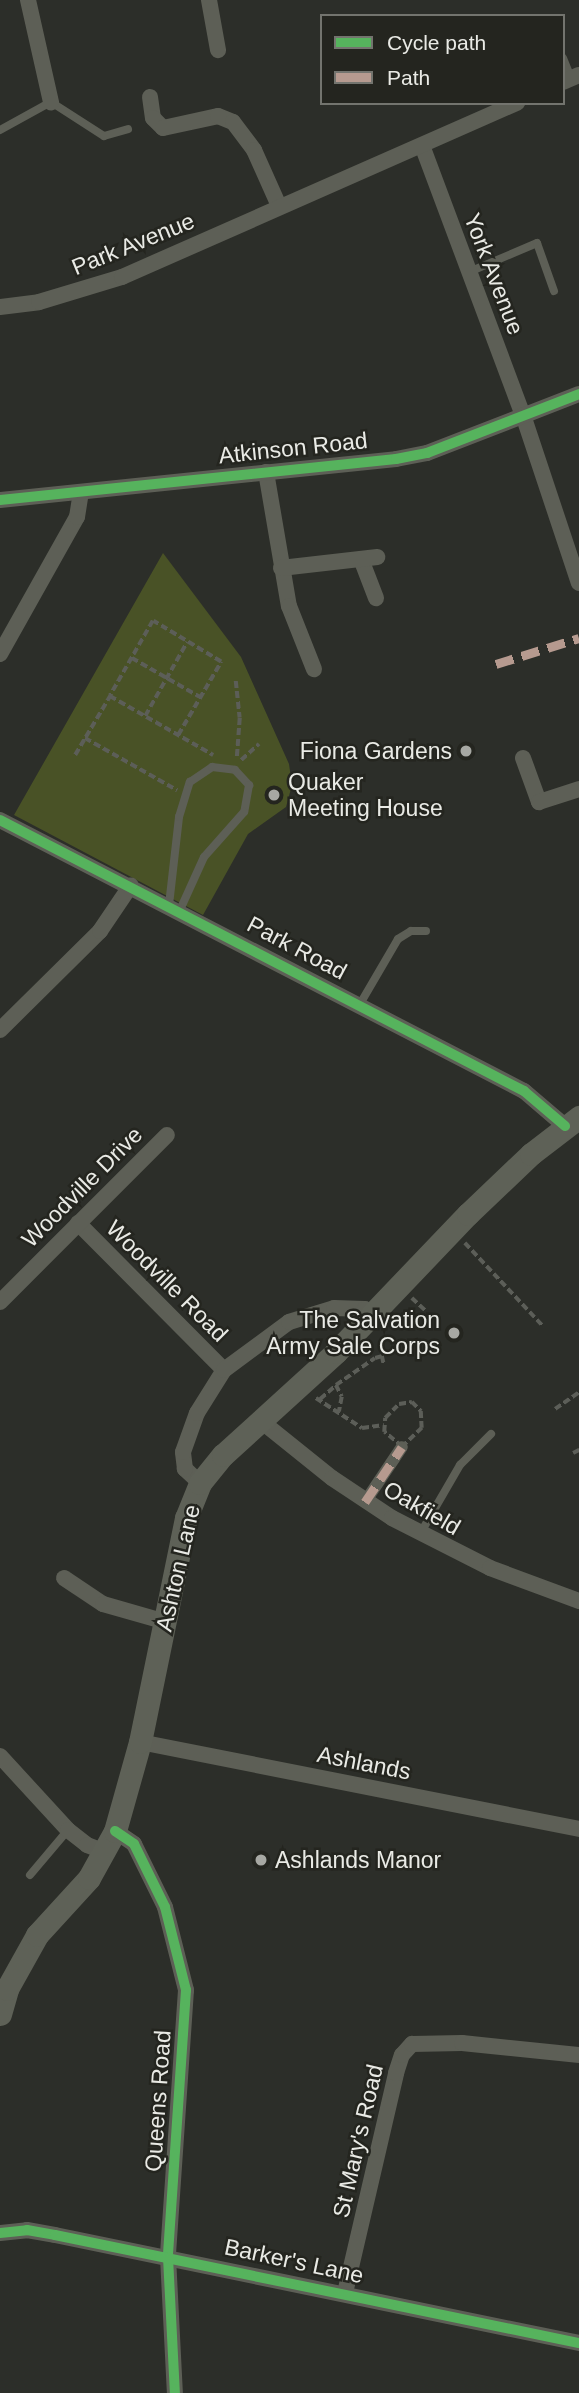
<!DOCTYPE html>
<html>
<head>
<meta charset="utf-8">
<style>
	body { margin:0 }
	#map { position:relative; width:579px; height:2393px; overflow:hidden; background:#2c2e29; font-family:Arial,sans-serif }
	div>[style] { position:absolute }
	.green>* { inset:0; background:#495226 }
	.path>* { height:3.5px; margin-top:-1.75px; transform-origin:0; background:repeating-linear-gradient(90deg,#5c5e58 0 7px,transparent 0 10.5px) }
	.service>* { height:8px; margin:-4px; padding:0 4px; transform-origin:4px; border-radius:4px; background:#5d5f56 }
	.pedestrian>* { height:12px; margin:-6px; padding:0 6px; transform-origin:6px; border-radius:6px; background:#5d5f56 }
	.minor>* { height:16px; margin:-8px; padding:0 8px; transform-origin:8px; border-radius:8px; background:#5d5f56 }
	.secondary>* { height:23px; margin:-11.5px; padding:0 11.5px; transform-origin:11.5px; border-radius:11.5px; background:#5e6157 }
	.quiet>* { height:9px; margin-top:-4.5px; transform-origin:0; background:repeating-linear-gradient(90deg,#b69a8f 0 18px,transparent 0 27px) }
	.cycleway>* { height:10px; margin:-5px; padding:0 5px; transform-origin:5px; border-radius:5px; background:#56b35d }
	.dots>* { width:19px; height:19px; translate:-50% -50%; box-sizing:border-box; border:4px solid #24251f; border-radius:50% }
	span { translate:-50% -50%; white-space:nowrap; text-align:center; line-height:1.15; -webkit-text-stroke:5px #24251f; paint-order:stroke }
	.street-label { font-size:23px; color:#e9eae5 }
	.poi-label { font-size:23px; color:#e9eae5 }
	.right { translate:-100% -50%; text-align:right }
	.left { translate:0 -50%; text-align:left }
	.legend { position:absolute; left:320px; top:14px; width:245px; height:91px; box-sizing:border-box; background:#24251f; border:2px solid #73746e; margin:0; padding:9px 12px; list-style:none; font-size:21px; color:#e9eae5 }
	.legend li { display:flex; align-items:center; gap:14px; height:35px }
	.legend b { width:35px; border:2px solid #73746e }
</style>
</head>
<body>
<div id="map">
	<div class="green">
		<div style="clip-path:polygon(163px 553px,241px 657px,289px 764px,292px 785px,286px 807px,248px 834px,203px 915px,14px 815px)"></div>
	</div>
	<div class="path">
		<div style="left:132px;top:658px;width:78px;rotate:29.8deg"></div>
		<div style="left:236px;top:681px;width:37px;rotate:84deg"></div>
		<div style="left:240px;top:718px;width:41px;rotate:94.2deg"></div>
		<div style="left:145px;top:716px;width:85px;rotate:-60.4deg"></div>
		<div style="left:178px;top:735px;width:85px;rotate:-59.5deg"></div>
		<div style="left:221px;top:662px;width:79px;rotate:-148.9deg"></div>
		<div style="left:153px;top:621px;width:86px;rotate:119.8deg"></div>
		<div style="left:110px;top:696px;width:119px;rotate:29.8deg"></div>
		<div style="left:85px;top:738px;width:106px;rotate:29.5deg"></div>
		<div style="left:75px;top:755px;width:69px;rotate:-59.3deg"></div>
		<div style="left:241px;top:760px;width:24px;rotate:-42deg"></div>
		<div style="left:465px;top:1243px;width:115px;rotate:46.8deg"></div>
		<div style="left:412px;top:1298px;width:19px;rotate:43deg"></div>
		<div style="left:336px;top:1385px;width:47px;rotate:-34.7deg"></div>
		<div style="left:375px;top:1358px;width:7px;rotate:-16deg"></div>
		<div style="left:382px;top:1356px;width:9px;rotate:77deg"></div>
		<div style="left:316px;top:1398px;width:55px;rotate:33.1deg"></div>
		<div style="left:362px;top:1428px;width:22px;rotate:-8deg"></div>
		<div style="left:320px;top:1399px;width:21px;rotate:-41deg"></div>
		<div style="left:336px;top:1385px;width:13px;rotate:63deg"></div>
		<div style="left:342px;top:1397px;width:15px;rotate:101deg"></div>
		<div style="left:412px;top:1402px;width:13px;rotate:45deg"></div>
		<div style="left:421px;top:1411px;width:17px;rotate:87deg"></div>
		<div style="left:422px;top:1428px;width:28px;rotate:136deg"></div>
		<div style="left:402px;top:1447px;width:23px;rotate:-140deg"></div>
		<div style="left:384px;top:1432px;width:14px;rotate:-86deg"></div>
		<div style="left:385px;top:1418px;width:20px;rotate:-45deg"></div>
		<div style="left:399px;top:1404px;width:13px;rotate:-9deg"></div>
		<div style="left:555px;top:1409px;width:29px;rotate:-35deg"></div>
		<div style="left:573px;top:1453px;width:7px;rotate:-27deg"></div>
	</div>
	<div class="service">
		<div style="left:563px;top:58px;width:22px;rotate:68deg"></div>
		<div style="left:0;top:130px;width:58px;rotate:-28.8deg"></div>
		<div style="left:51px;top:102px;width:63px;rotate:32.7deg"></div>
		<div style="left:104px;top:136px;width:25px;rotate:-16deg"></div>
		<div style="left:469px;top:272px;width:74px;rotate:-23.1deg"></div>
		<div style="left:537px;top:243px;width:51px;rotate:70.5deg"></div>
		<div style="left:169px;top:905px;width:89px;rotate:-83.5deg"></div>
		<div style="left:179px;top:817px;width:37px;rotate:-73deg"></div>
		<div style="left:190px;top:782px;width:27px;rotate:-34deg"></div>
		<div style="left:212px;top:767px;width:23px;rotate:7deg"></div>
		<div style="left:235px;top:770px;width:21px;rotate:47deg"></div>
		<div style="left:249px;top:785px;width:27px;rotate:100deg"></div>
		<div style="left:244px;top:812px;width:60px;rotate:131.6deg"></div>
		<div style="left:204px;top:857px;width:58px;rotate:114.4deg"></div>
		<div style="left:360px;top:1004px;width:75px;rotate:-59.7deg"></div>
		<div style="left:398px;top:939px;width:15px;rotate:-32deg"></div>
		<div style="left:411px;top:931px;width:15px"></div>
		<div style="left:420px;top:1534px;width:80px;rotate:-59.9deg"></div>
		<div style="left:460px;top:1465px;width:44px;rotate:-45deg"></div>
		<div style="left:30px;top:1875px;width:59px;rotate:-49.8deg"></div>
	</div>
	<div class="pedestrian">
		<div style="left:365px;top:1502px;width:66px;rotate:-56.1deg"></div>
	</div>
	<div class="minor">
		<div style="left:28px;top:0;width:105px;rotate:77.3deg"></div>
		<div style="left:209px;top:0;width:51px;rotate:79.8deg"></div>
		<div style="left:563px;top:82px;width:17px;rotate:-24deg"></div>
		<div style="left:150px;top:97px;width:21px;rotate:82deg"></div>
		<div style="left:153px;top:118px;width:14px;rotate:45deg"></div>
		<div style="left:163px;top:128px;width:56px;rotate:-12.3deg"></div>
		<div style="left:218px;top:116px;width:16px;rotate:22deg"></div>
		<div style="left:233px;top:122px;width:35px;rotate:53deg"></div>
		<div style="left:254px;top:150px;width:61px;rotate:65.9deg"></div>
		<div style="left:423px;top:148px;width:285px;rotate:69.5deg"></div>
		<div style="left:523px;top:415px;width:177px;rotate:71.6deg"></div>
		<div style="left:0;top:307px;width:39px;rotate:-7deg"></div>
		<div style="left:39px;top:302px;width:87px;rotate:-16.8deg"></div>
		<div style="left:122px;top:277px;width:432px;rotate:-23.8deg"></div>
		<div style="left:266px;top:472px;width:136px;rotate:80.3deg"></div>
		<div style="left:289px;top:606px;width:68px;rotate:68.4deg"></div>
		<div style="left:0;top:500px;width:398px;rotate:-5.9deg"></div>
		<div style="left:396px;top:459px;width:32px;rotate:-11deg"></div>
		<div style="left:427px;top:453px;width:163px;rotate:-21.2deg"></div>
		<div style="left:361px;top:559px;width:42px;rotate:69deg"></div>
		<div style="left:281px;top:568px;width:97px;rotate:-6.5deg"></div>
		<div style="left:0;top:654px;width:157px;rotate:-60.7deg"></div>
		<div style="left:77px;top:517px;width:25px;rotate:-81deg"></div>
		<div style="left:523px;top:758px;width:47px;rotate:70deg"></div>
		<div style="left:539px;top:802px;width:42px;rotate:-18deg"></div>
		<div style="left:0;top:820px;width:590px;rotate:27.35deg"></div>
		<div style="left:524px;top:1091px;width:54px;rotate:40.5deg"></div>
		<div style="left:0;top:1030px;width:141px;rotate:-44.7deg"></div>
		<div style="left:100px;top:931px;width:55px;rotate:-56deg"></div>
		<div style="left:78px;top:1223px;width:207px;rotate:45.2deg"></div>
		<div style="left:0;top:1302px;width:236px;rotate:-45deg"></div>
		<div style="left:261px;top:1421px;width:91px;rotate:38.8deg"></div>
		<div style="left:332px;top:1478px;width:72px;rotate:33.7deg"></div>
		<div style="left:392px;top:1518px;width:110px;rotate:27deg"></div>
		<div style="left:490px;top:1568px;width:95px;rotate:20.3deg"></div>
		<div style="left:200px;top:1483px;width:21px;rotate:-137deg"></div>
		<div style="left:185px;top:1469px;width:17px;rotate:-97deg"></div>
		<div style="left:183px;top:1452px;width:41px;rotate:-70.3deg"></div>
		<div style="left:197px;top:1413px;width:51px;rotate:-57.9deg"></div>
		<div style="left:224px;top:1370px;width:81px;rotate:-36.4deg"></div>
		<div style="left:289px;top:1322px;width:47px;rotate:-17.3deg"></div>
		<div style="left:334px;top:1308px;width:31px;rotate:2deg"></div>
		<div style="left:365px;top:1309px;width:9px;rotate:41deg"></div>
		<div style="left:64px;top:1578px;width:47px;rotate:33.7deg"></div>
		<div style="left:103px;top:1604px;width:66px;rotate:15.9deg"></div>
		<div style="left:140px;top:1742px;width:448px;rotate:11.2deg"></div>
		<div style="left:0;top:1756px;width:100px;rotate:47.4deg"></div>
		<div style="left:68px;top:1830px;width:24px;rotate:38deg"></div>
		<div style="left:87px;top:1845px;width:19px;rotate:21deg"></div>
		<div style="left:115px;top:1831px;width:23px;rotate:34deg"></div>
		<div style="left:134px;top:1844px;width:70px;rotate:63.8deg"></div>
		<div style="left:165px;top:1907px;width:86px;rotate:75.8deg"></div>
		<div style="left:186px;top:1990px;width:268px;rotate:93.9deg"></div>
		<div style="left:168px;top:2257px;width:136px;rotate:87.1deg"></div>
		<div style="left:0;top:2233px;width:27px;rotate:-6deg"></div>
		<div style="left:27px;top:2230px;width:28px;rotate:10deg"></div>
		<div style="left:55px;top:2235px;width:535px;rotate:11.65deg"></div>
		<div style="left:345px;top:2293px;width:226px;rotate:-76.9deg"></div>
		<div style="left:396px;top:2073px;width:19px;rotate:-72deg"></div>
		<div style="left:402px;top:2055px;width:15px;rotate:-48deg"></div>
		<div style="left:412px;top:2044px;width:50px;rotate:-1.1deg"></div>
		<div style="left:462px;top:2043px;width:118px;rotate:5.9deg"></div>
	</div>
	<div class="secondary">
		<div style="left:0;top:2014px;width:26px;rotate:-74deg"></div>
		<div style="left:7px;top:1989px;width:62px;rotate:-60.9deg"></div>
		<div style="left:37px;top:1935px;width:77px;rotate:-47.6deg"></div>
		<div style="left:89px;top:1878px;width:54px;rotate:-61deg"></div>
		<div style="left:115px;top:1831px;width:92px;rotate:-74.3deg"></div>
		<div style="left:140px;top:1742px;width:229px;rotate:-78.4deg"></div>
		<div style="left:186px;top:1518px;width:38px;rotate:-68deg"></div>
		<div style="left:200px;top:1483px;width:36px;rotate:-51deg"></div>
		<div style="left:223px;top:1455px;width:153px;rotate:-42.3deg"></div>
		<div style="left:336px;top:1352px;width:191px;rotate:-46.3deg"></div>
		<div style="left:468px;top:1214px;width:87px;rotate:-43.6deg"></div>
		<div style="left:531px;top:1154px;width:61px;rotate:-37.6deg"></div>
	</div>
	<div class="quiet">
		<div style="left:496px;top:664px;width:87px;rotate:-17.4deg"></div>
		<div style="left:365px;top:1502px;width:66px;rotate:-56.1deg"></div>
	</div>
	<div class="cycleway">
		<div style="left:0;top:500px;width:398px;rotate:-5.9deg"></div>
		<div style="left:396px;top:459px;width:32px;rotate:-11deg"></div>
		<div style="left:427px;top:453px;width:163px;rotate:-21.2deg"></div>
		<div style="left:0;top:820px;width:590px;rotate:27.35deg"></div>
		<div style="left:524px;top:1091px;width:54px;rotate:40.5deg"></div>
		<div style="left:115px;top:1831px;width:23px;rotate:34deg"></div>
		<div style="left:134px;top:1844px;width:70px;rotate:63.8deg"></div>
		<div style="left:165px;top:1907px;width:86px;rotate:75.8deg"></div>
		<div style="left:186px;top:1990px;width:268px;rotate:93.9deg"></div>
		<div style="left:168px;top:2257px;width:136px;rotate:87.1deg"></div>
		<div style="left:0;top:2233px;width:27px;rotate:-6deg"></div>
		<div style="left:27px;top:2230px;width:28px;rotate:10deg"></div>
		<div style="left:55px;top:2235px;width:535px;rotate:11.65deg"></div>
	</div>
	<div class="dots">
		<div style="left:466px;top:751px;background:#a7a8a3"></div>
		<div style="left:274px;top:795px;background:#a7a8a3"></div>
		<div style="left:454px;top:1333px;background:#a7a8a3"></div>
		<div style="left:261px;top:1860px;background:#a7a8a3"></div>
	</div>
	<div class="street-label">
		<span style="left:133px;top:244px;rotate:-22deg">Park Avenue</span>
		<span style="left:494px;top:274px;rotate:69deg">York Avenue</span>
		<span style="left:293px;top:448px;rotate:-6deg">Atkinson Road</span>
		<span style="left:297px;top:948px;rotate:28deg">Park Road</span>
		<span style="left:82px;top:1187px;rotate:-45deg">Woodville Drive</span>
		<span style="left:167px;top:1281px;rotate:45deg">Woodville Road</span>
		<span style="left:422px;top:1508px;rotate:30deg">Oakfield</span>
		<span style="left:178px;top:1568px;rotate:-77deg">Ashton Lane</span>
		<span style="left:364px;top:1763px;rotate:11deg">Ashlands</span>
		<span style="left:158px;top:2101px;rotate:-86deg">Queens Road</span>
		<span style="left:358px;top:2141px;rotate:-77deg">St Mary's Road</span>
		<span style="left:294px;top:2261px;rotate:12deg">Barker's Lane</span>
	</div>
	<div class="poi-label">
		<span class="right" style="left:452px;top:751px">Fiona Gardens</span>
		<span class="left" style="left:288px;top:795px">Quaker<br>Meeting House</span>
		<span class="right" style="left:440px;top:1333px">The Salvation<br>Army Sale Corps</span>
		<span class="left" style="left:275px;top:1860px">Ashlands Manor</span>
	</div>
	<ul class="legend">
	<li><b style="height:9px;background:#56b35d"></b>Cycle path</li>
	<li><b style="height:9px;background:#b69a8f"></b>Path</li>
	</ul>
</div>
</body>
</html>
